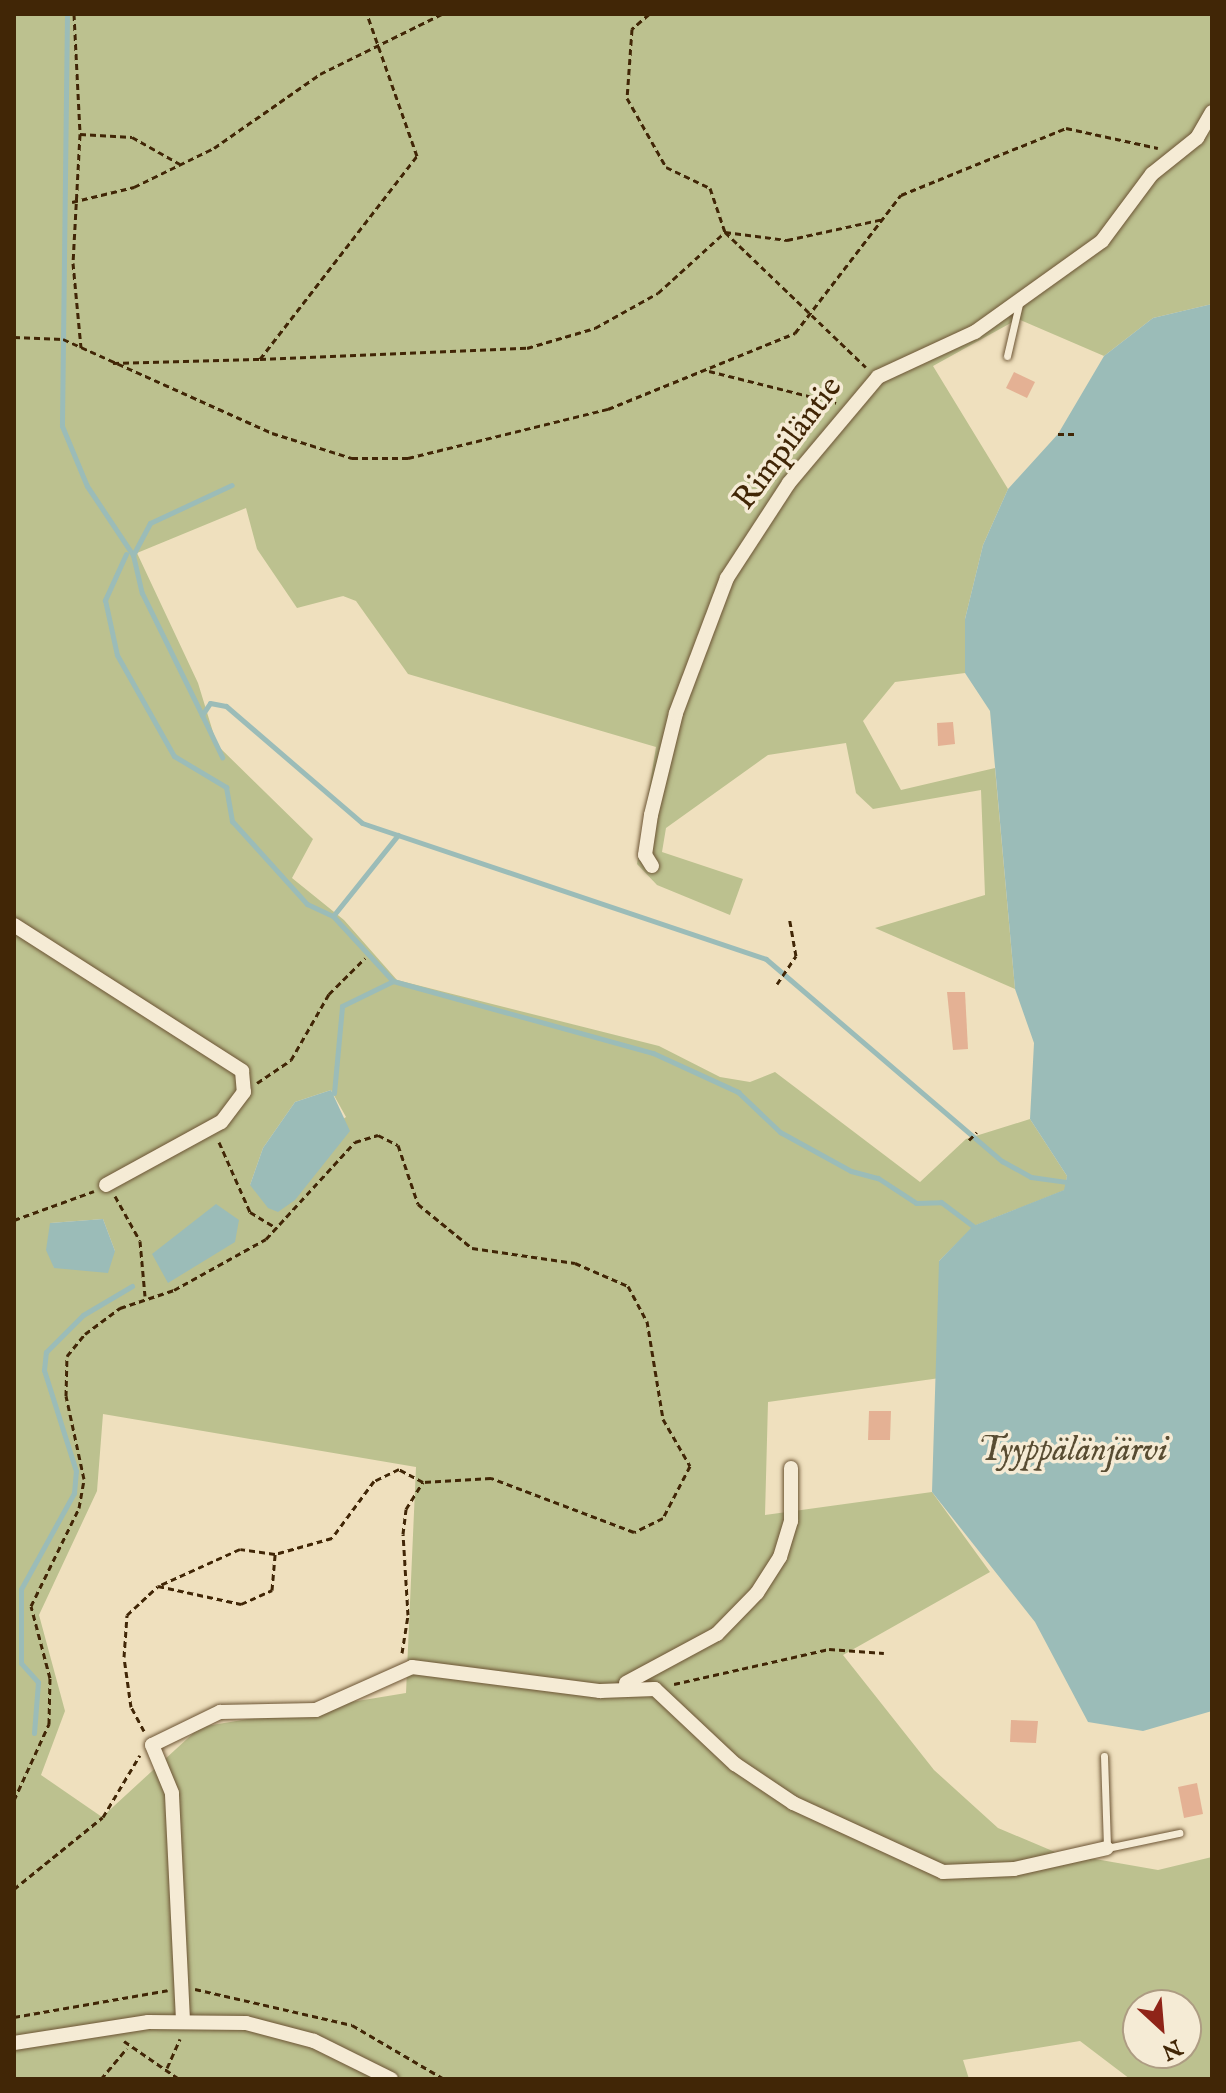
<!DOCTYPE html>
<html>
<head>
<meta charset="utf-8">
<style>
	body { margin:0 }
	#map { position:relative; width:1226px; height:2093px; overflow:hidden; background:#efe0be; font-family:"IM FELL English",serif }
	div>[style] { position:absolute }
	.green>* { inset:0; background:#bcc18f }
	.water>* { inset:0; background:#9bbcb8 }
	.stream>* { height:5px; margin:-2.5px; padding:0 2.5px; transform-origin:2.5px; border-radius:2.5px; background:#9bbcb8 }
	.building>* { inset:0; background:#e4b194 }
	.path>* { height:3px; margin-top:-1.5px; transform-origin:0; background:repeating-linear-gradient(90deg,#412606 0 6px,transparent 0 10px) }
	.roads { filter:drop-shadow(0 0 2px #6c5434) drop-shadow(0 0 2px #6c5434) }
	.service>* { height:7px; margin:-3.5px; padding:0 3.5px; transform-origin:3.5px; border-radius:3.5px; background:#f5ebd5 }
	.minor>* { height:14px; margin:-7px; padding:0 7px; transform-origin:7px; border-radius:7px; background:#f5ebd5 }
	span { translate:-50% -50%; white-space:nowrap; text-align:center; line-height:1.15; -webkit-text-stroke:7px #f5ebd5; paint-order:stroke }
	.street-label { font-size:32px; color:#412606 }
	.water-label { font-size:34px; color:#584c32; font-style:italic }
	.frame { position:absolute; inset:0; border:16px solid #412606; pointer-events:none }
	.north { position:absolute; left:1122px; top:1989px; width:80px; height:80px; box-sizing:border-box; background:#f5ebd5; border:2px solid #ad9c82; border-radius:50%; rotate:154deg; font-size:22px; font-weight:700; line-height:32px; text-align:center; color:#412606 }
	.north::after { content:''; display:block; margin:auto; width:28px; height:36px; background:#8f2418; clip-path:polygon(50% 0,100% 100%,50% 72%,0 100%) }
</style>
</head>
<body>
<div id="map">
	<div class="green">
		<div style="clip-path:polygon(evenodd,14px 14px,1212px 14px,1212px 304px,1153px 318px,1104px 356px,1018px 319px,933px 366px,1008px 489px,983px 545px,965px 619px,965px 673px,895px 682px,863px 721px,901px 790px,995px 768px,1015px 989px,875px 928px,985px 895px,981px 790px,873px 809px,856px 793px,846px 743px,768px 755px,666px 828px,662px 852px,743px 879px,730px 915px,657px 885px,637px 864px,656px 747px,408px 674px,356px 601px,343px 596px,297px 608px,257px 549px,246px 508px,137px 553px,198px 683px,217px 745px,313px 839px,292px 878px,344px 920px,397px 980px,659px 1046px,720px 1077px,750px 1082px,775px 1072px,920px 1182px,966px 1139px,1030px 1119px,1067px 1176px,1065px 1190px,974px 1226px,939px 1261px,940px 1378px,768px 1402px,765px 1515px,932px 1492px,990px 1572px,843px 1655px,934px 1770px,998px 1828px,1055px 1852px,1158px 1870px,1212px 1857px,1212px 2079px,1130px 2079px,1080px 2041px,963px 2060px,969px 2079px,14px 2079px,14px 14px,331px 1090px,346px 1117px,250px 1185px,263px 1148px,295px 1102px,331px 1090px,14px 14px,103px 1219px,115px 1251px,54px 1268px,50px 1223px,103px 1219px,14px 14px,103px 1414px,416px 1467px,406px 1693px,200px 1727px,102px 1817px,41px 1775px,65px 1711px,39px 1615px,97px 1491px,103px 1414px,14px 14px,1138px 2005px,1186px 2005px,1186px 2053px,1138px 2053px,1138px 2005px)"></div>
	</div>
	<div class="water">
		<div style="clip-path:polygon(1212px 304px,1212px 1711px,1143px 1731px,1088px 1722px,1035px 1622px,932px 1492px,939px 1261px,973px 1226px,1064px 1190px,1067px 1176px,1030px 1119px,1034px 1043px,1015px 989px,990px 711px,965px 673px,965px 619px,983px 545px,1008px 489px,1058px 434px,1104px 356px,1153px 318px)"></div>
		<div style="clip-path:polygon(331px 1090px,350px 1131px,295px 1200px,278px 1212px,268px 1208px,250px 1185px,263px 1148px,295px 1102px)"></div>
		<div style="clip-path:polygon(216px 1204px,239px 1220px,235px 1242px,168px 1283px,152px 1254px)"></div>
		<div style="clip-path:polygon(103px 1219px,115px 1251px,108px 1273px,54px 1268px,46px 1250px,50px 1223px)"></div>
	</div>
	<div class="stream">
		<div style="left:67px;top:14px;width:412px;rotate:90.7deg"></div>
		<div style="left:62px;top:426px;width:65px;rotate:67.4deg"></div>
		<div style="left:87px;top:486px;width:83px;rotate:56.3deg"></div>
		<div style="left:133px;top:555px;width:39px;rotate:77deg"></div>
		<div style="left:142px;top:593px;width:136px;rotate:63.8deg"></div>
		<div style="left:202px;top:715px;width:14px;rotate:-56deg"></div>
		<div style="left:210px;top:703px;width:16px;rotate:11deg"></div>
		<div style="left:226px;top:706px;width:179px;rotate:40.7deg"></div>
		<div style="left:362px;top:823px;width:426px;rotate:18.6deg"></div>
		<div style="left:766px;top:959px;width:311px;rotate:40.6deg"></div>
		<div style="left:1002px;top:1161px;width:33px;rotate:29deg"></div>
		<div style="left:1031px;top:1177px;width:35px;rotate:8deg"></div>
		<div style="left:126px;top:554px;width:51px;rotate:114.5deg"></div>
		<div style="left:105px;top:600px;width:56px;rotate:77.7deg"></div>
		<div style="left:117px;top:655px;width:116px;rotate:60.6deg"></div>
		<div style="left:174px;top:756px;width:61px;rotate:30.8deg"></div>
		<div style="left:226px;top:787px;width:35px;rotate:80deg"></div>
		<div style="left:232px;top:821px;width:112px;rotate:47.9deg"></div>
		<div style="left:307px;top:904px;width:29px;rotate:25deg"></div>
		<div style="left:133px;top:555px;width:36px;rotate:-62deg"></div>
		<div style="left:150px;top:523px;width:90px;rotate:-24.9deg"></div>
		<div style="left:202px;top:715px;width:47px;rotate:64.5deg"></div>
		<div style="left:392px;top:980px;width:87px;rotate:-132.7deg"></div>
		<div style="left:333px;top:916px;width:104px;rotate:-51.3deg"></div>
		<div style="left:334px;top:1093px;width:87px;rotate:-84.7deg"></div>
		<div style="left:342px;top:1006px;width:57px;rotate:-26.1deg"></div>
		<div style="left:393px;top:981px;width:270px;rotate:15.5deg"></div>
		<div style="left:653px;top:1053px;width:94px;rotate:24.6deg"></div>
		<div style="left:738px;top:1092px;width:58px;rotate:43.6deg"></div>
		<div style="left:780px;top:1132px;width:81px;rotate:28.8deg"></div>
		<div style="left:851px;top:1171px;width:28px;rotate:15deg"></div>
		<div style="left:878px;top:1178px;width:45px;rotate:33.3deg"></div>
		<div style="left:916px;top:1203px;width:25px;rotate:-2deg"></div>
		<div style="left:941px;top:1202px;width:40px;rotate:37deg"></div>
		<div style="left:34px;top:1733px;width:51px;rotate:-85.5deg"></div>
		<div style="left:38px;top:1682px;width:25px;rotate:-132deg"></div>
		<div style="left:21px;top:1663px;width:74px;rotate:-90deg"></div>
		<div style="left:21px;top:1589px;width:110px;rotate:-61.1deg"></div>
		<div style="left:74px;top:1493px;width:22px;rotate:-85deg"></div>
		<div style="left:76px;top:1471px;width:106px;rotate:-107.6deg"></div>
		<div style="left:44px;top:1370px;width:18px;rotate:-84deg"></div>
		<div style="left:46px;top:1352px;width:52px;rotate:-45deg"></div>
		<div style="left:83px;top:1315px;width:57px;rotate:-30.6deg"></div>
	</div>
	<div class="building">
		<div style="clip-path:polygon(1014px 372px,1035px 382px,1027px 398px,1006px 388px)"></div>
		<div style="clip-path:polygon(953px 722px,955px 744px,938px 746px,937px 723px)"></div>
		<div style="clip-path:polygon(947px 992px,965px 992px,968px 1049px,953px 1050px)"></div>
		<div style="clip-path:polygon(869px 1411px,891px 1411px,890px 1440px,868px 1440px)"></div>
		<div style="clip-path:polygon(1011px 1720px,1038px 1721px,1036px 1743px,1010px 1742px)"></div>
		<div style="clip-path:polygon(1197px 1783px,1203px 1814px,1184px 1818px,1178px 1787px)"></div>
	</div>
	<div class="path">
		<div style="left:74px;top:14px;width:120px;rotate:87.1deg"></div>
		<div style="left:80px;top:134px;width:129px;rotate:93.1deg"></div>
		<div style="left:73px;top:263px;width:85px;rotate:84.6deg"></div>
		<div style="left:649px;top:14px;width:23px;rotate:139deg"></div>
		<div style="left:632px;top:29px;width:69px;rotate:94.1deg"></div>
		<div style="left:627px;top:98px;width:79px;rotate:60.5deg"></div>
		<div style="left:666px;top:167px;width:49px;rotate:25.5deg"></div>
		<div style="left:710px;top:188px;width:46px;rotate:71.2deg"></div>
		<div style="left:725px;top:232px;width:63px;rotate:7.4deg"></div>
		<div style="left:787px;top:240px;width:98px;rotate:-12.3deg"></div>
		<div style="left:80px;top:134px;width:52px;rotate:3.3deg"></div>
		<div style="left:132px;top:137px;width:55px;rotate:29.4deg"></div>
		<div style="left:72px;top:202px;width:64px;rotate:-13.6deg"></div>
		<div style="left:134px;top:187px;width:89px;rotate:-26deg"></div>
		<div style="left:214px;top:148px;width:129px;rotate:-34.9deg"></div>
		<div style="left:320px;top:74px;width:136px;rotate:-26.2deg"></div>
		<div style="left:14px;top:337px;width:49px;rotate:2.3deg"></div>
		<div style="left:63px;top:339px;width:229px;rotate:24.2deg"></div>
		<div style="left:272px;top:433px;width:84px;rotate:17.4deg"></div>
		<div style="left:352px;top:458px;width:56px"></div>
		<div style="left:408px;top:458px;width:206px;rotate:-13.8deg"></div>
		<div style="left:608px;top:409px;width:202px;rotate:-22.1deg"></div>
		<div style="left:795px;top:333px;width:174px;rotate:-52.5deg"></div>
		<div style="left:901px;top:195px;width:178px;rotate:-22.1deg"></div>
		<div style="left:1066px;top:128px;width:94px;rotate:12.3deg"></div>
		<div style="left:260px;top:359px;width:267px;rotate:-2.4deg"></div>
		<div style="left:527px;top:348px;width:71px;rotate:-16.4deg"></div>
		<div style="left:595px;top:328px;width:72px;rotate:-29.1deg"></div>
		<div style="left:658px;top:293px;width:91px;rotate:-42.3deg"></div>
		<div style="left:725px;top:232px;width:195px;rotate:43.8deg"></div>
		<div style="left:113px;top:363px;width:147px;rotate:-1.6deg"></div>
		<div style="left:260px;top:359px;width:257px;rotate:-52.3deg"></div>
		<div style="left:417px;top:156px;width:151px;rotate:-109.4deg"></div>
		<div style="left:709px;top:371px;width:131px;rotate:14.1deg"></div>
		<div style="left:1058px;top:434px;width:18px"></div>
		<div style="left:777px;top:984px;width:34px;rotate:-56deg"></div>
		<div style="left:796px;top:956px;width:39px;rotate:-100deg"></div>
		<div style="left:257px;top:1083px;width:41px;rotate:-34.1deg"></div>
		<div style="left:291px;top:1060px;width:76px;rotate:-60.1deg"></div>
		<div style="left:329px;top:994px;width:51px;rotate:-45deg"></div>
		<div style="left:969px;top:1140px;width:11px;rotate:-45deg"></div>
		<div style="left:219px;top:1142px;width:77px;rotate:66.1deg"></div>
		<div style="left:250px;top:1212px;width:31px;rotate:31deg"></div>
		<div style="left:115px;top:1196px;width:51px;rotate:60.9deg"></div>
		<div style="left:140px;top:1241px;width:55px;rotate:84.8deg"></div>
		<div style="left:14px;top:1220px;width:85px;rotate:-19.9deg"></div>
		<div style="left:402px;top:1653px;width:38px;rotate:-81deg"></div>
		<div style="left:408px;top:1615px;width:81px;rotate:-93.5deg"></div>
		<div style="left:403px;top:1534px;width:25px;rotate:-83deg"></div>
		<div style="left:406px;top:1509px;width:32px;rotate:-58deg"></div>
		<div style="left:674px;top:1684px;width:159px;rotate:-12.7deg"></div>
		<div style="left:829px;top:1649px;width:55px;rotate:4.2deg"></div>
		<div style="left:144px;top:1731px;width:27px;rotate:-118deg"></div>
		<div style="left:131px;top:1707px;width:50px;rotate:-98deg"></div>
		<div style="left:124px;top:1657px;width:42px;rotate:-85.9deg"></div>
		<div style="left:127px;top:1615px;width:42px;rotate:-43.1deg"></div>
		<div style="left:158px;top:1586px;width:85px;rotate:12.2deg"></div>
		<div style="left:241px;top:1604px;width:34px;rotate:-24deg"></div>
		<div style="left:272px;top:1590px;width:36px;rotate:-85deg"></div>
		<div style="left:275px;top:1554px;width:35px;rotate:-172deg"></div>
		<div style="left:240px;top:1549px;width:90px;rotate:155.7deg"></div>
		<div style="left:14px;top:1800px;width:84px;rotate:-65.3deg"></div>
		<div style="left:49px;top:1724px;width:46px;rotate:-88.8deg"></div>
		<div style="left:50px;top:1678px;width:74px;rotate:-104.8deg"></div>
		<div style="left:31px;top:1606px;width:109px;rotate:-63.9deg"></div>
		<div style="left:79px;top:1508px;width:29px;rotate:-80deg"></div>
		<div style="left:84px;top:1479px;width:85px;rotate:-102.2deg"></div>
		<div style="left:66px;top:1396px;width:40px;rotate:-88.6deg"></div>
		<div style="left:67px;top:1356px;width:28px;rotate:-51deg"></div>
		<div style="left:85px;top:1334px;width:44px;rotate:-36.6deg"></div>
		<div style="left:120px;top:1308px;width:57px;rotate:-18.4deg"></div>
		<div style="left:174px;top:1290px;width:105px;rotate:-29deg"></div>
		<div style="left:266px;top:1239px;width:132px;rotate:-47.5deg"></div>
		<div style="left:355px;top:1142px;width:24px;rotate:-17deg"></div>
		<div style="left:378px;top:1135px;width:22px;rotate:27deg"></div>
		<div style="left:398px;top:1145px;width:62px;rotate:71.3deg"></div>
		<div style="left:418px;top:1204px;width:70px;rotate:39.2deg"></div>
		<div style="left:472px;top:1248px;width:104px;rotate:8.3deg"></div>
		<div style="left:575px;top:1263px;width:58px;rotate:23.5deg"></div>
		<div style="left:628px;top:1286px;width:40px;rotate:62deg"></div>
		<div style="left:647px;top:1321px;width:99px;rotate:80.7deg"></div>
		<div style="left:663px;top:1419px;width:54px;rotate:60.1deg"></div>
		<div style="left:690px;top:1466px;width:59px;rotate:117.4deg"></div>
		<div style="left:663px;top:1518px;width:32px;rotate:154deg"></div>
		<div style="left:634px;top:1532px;width:153px;rotate:-159.3deg"></div>
		<div style="left:491px;top:1478px;width:68px;rotate:176.6deg"></div>
		<div style="left:423px;top:1482px;width:27px;rotate:-152deg"></div>
		<div style="left:399px;top:1469px;width:28px;rotate:154deg"></div>
		<div style="left:374px;top:1481px;width:71px;rotate:126.4deg"></div>
		<div style="left:332px;top:1538px;width:59px;rotate:164.3deg"></div>
		<div style="left:14px;top:1889px;width:114px;rotate:-39deg"></div>
		<div style="left:103px;top:1817px;width:72px;rotate:-59.2deg"></div>
		<div style="left:195px;top:1989px;width:161px;rotate:12.9deg"></div>
		<div style="left:352px;top:2025px;width:107px;rotate:30.4deg"></div>
		<div style="left:14px;top:2017px;width:156px;rotate:-9.9deg"></div>
		<div style="left:124px;top:2041px;width:67px;rotate:34.6deg"></div>
		<div style="left:167px;top:2068px;width:32px;rotate:-66deg"></div>
		<div style="left:101px;top:2079px;width:40px;rotate:-50deg"></div>
	</div>
	<div class="roads">
		<div class="service">
			<div style="left:1007px;top:356px;width:53px;rotate:-77deg"></div>
			<div style="left:1104px;top:1756px;width:92px;rotate:88.1deg"></div>
			<div style="left:1107px;top:1848px;width:74px;rotate:-11.8deg"></div>
		</div>
		<div class="minor">
			<div style="left:652px;top:866px;width:13px;rotate:-122deg"></div>
			<div style="left:645px;top:855px;width:40px;rotate:-81.5deg"></div>
			<div style="left:651px;top:815px;width:105px;rotate:-76.2deg"></div>
			<div style="left:676px;top:713px;width:144px;rotate:-69.3deg"></div>
			<div style="left:727px;top:578px;width:113px;rotate:-56.9deg"></div>
			<div style="left:789px;top:483px;width:138px;rotate:-50deg"></div>
			<div style="left:878px;top:377px;width:107px;rotate:-24.9deg"></div>
			<div style="left:975px;top:332px;width:156px;rotate:-35.6deg"></div>
			<div style="left:1102px;top:241px;width:84px;rotate:-53.3deg"></div>
			<div style="left:1152px;top:174px;width:58px;rotate:-38.7deg"></div>
			<div style="left:1197px;top:138px;width:30px;rotate:-60deg"></div>
			<div style="left:14px;top:925px;width:271px;rotate:32.6deg"></div>
			<div style="left:242px;top:1071px;width:21px;rotate:85deg"></div>
			<div style="left:244px;top:1092px;width:38px;rotate:127deg"></div>
			<div style="left:221px;top:1122px;width:131px;rotate:151.3deg"></div>
			<div style="left:626px;top:1683px;width:103px;rotate:-28.3deg"></div>
			<div style="left:717px;top:1634px;width:57px;rotate:-45.7deg"></div>
			<div style="left:757px;top:1593px;width:43px;rotate:-57.4deg"></div>
			<div style="left:780px;top:1557px;width:38px;rotate:-73deg"></div>
			<div style="left:791px;top:1521px;width:53px;rotate:-90deg"></div>
			<div style="left:183px;top:2020px;width:227px;rotate:-92.8deg"></div>
			<div style="left:172px;top:1793px;width:52px;rotate:-112.6deg"></div>
			<div style="left:152px;top:1745px;width:76px;rotate:-25.9deg"></div>
			<div style="left:220px;top:1712px;width:96px;rotate:-1.2deg"></div>
			<div style="left:316px;top:1710px;width:105px;rotate:-24.1deg"></div>
			<div style="left:412px;top:1667px;width:190px;rotate:7.3deg"></div>
			<div style="left:600px;top:1691px;width:55px;rotate:-2.1deg"></div>
			<div style="left:655px;top:1689px;width:110px;rotate:43.2deg"></div>
			<div style="left:735px;top:1764px;width:70px;rotate:33.9deg"></div>
			<div style="left:793px;top:1803px;width:165px;rotate:24.7deg"></div>
			<div style="left:943px;top:1872px;width:71px;rotate:-2.4deg"></div>
			<div style="left:1014px;top:1869px;width:95px;rotate:-12.7deg"></div>
			<div style="left:14px;top:2043px;width:136px;rotate:-8.9deg"></div>
			<div style="left:148px;top:2022px;width:98px;rotate:0.6deg"></div>
			<div style="left:246px;top:2023px;width:70px;rotate:14.8deg"></div>
			<div style="left:314px;top:2041px;width:86px;rotate:26.3deg"></div>
		</div>
	</div>
	<div class="street-label">
		<span style="left:789px;top:444px;rotate:-53deg">Rimpiläntie</span>
	</div>
	<div class="water-label">
		<span style="left:1073px;top:1451px">Tyyppälänjärvi</span>
	</div>
	<div class="frame"></div>
	<div class="north">N</div>
</div>
</body>
</html>
